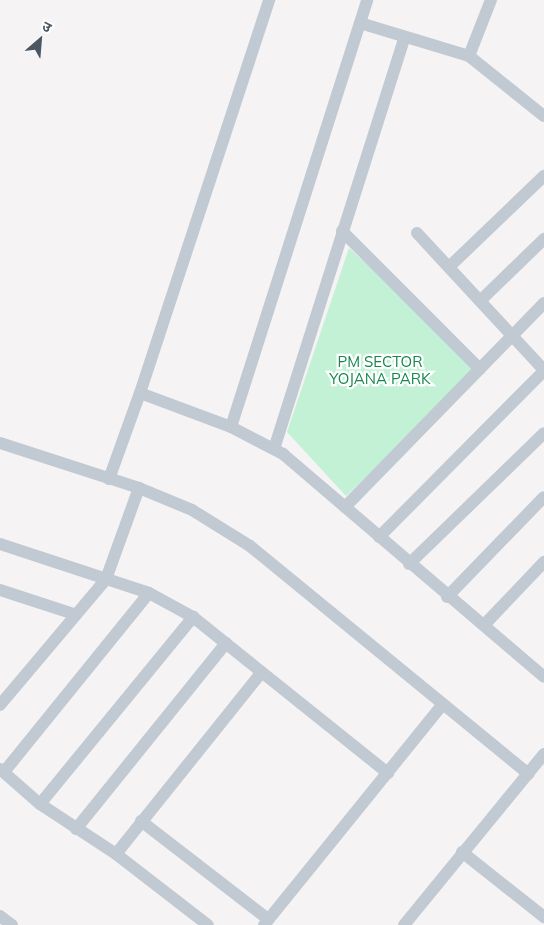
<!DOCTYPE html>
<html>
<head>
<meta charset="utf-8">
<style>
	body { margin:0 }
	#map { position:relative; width:544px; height:925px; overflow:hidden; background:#f5f3f3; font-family:Mulish,"Noto Sans Devanagari",sans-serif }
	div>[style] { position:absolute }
	.green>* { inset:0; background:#c3f1d5 }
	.minor>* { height:12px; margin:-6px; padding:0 6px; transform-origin:6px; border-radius:6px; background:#c1cad2 }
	span { translate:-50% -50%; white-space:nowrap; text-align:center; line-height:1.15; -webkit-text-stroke:4.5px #fff; paint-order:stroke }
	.park-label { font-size:15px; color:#17864f }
	.north { position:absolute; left:15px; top:15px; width:50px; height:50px; -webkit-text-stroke:4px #fff; paint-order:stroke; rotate:27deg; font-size:14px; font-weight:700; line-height:20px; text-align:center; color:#4a5661 }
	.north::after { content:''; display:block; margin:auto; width:18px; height:22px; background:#4a5661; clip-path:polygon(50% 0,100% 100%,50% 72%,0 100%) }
</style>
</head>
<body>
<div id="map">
	<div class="green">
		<div style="clip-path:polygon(349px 248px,480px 368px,346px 496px,287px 432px)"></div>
	</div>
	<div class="minor">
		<div style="left:360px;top:23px;width:114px;rotate:16.8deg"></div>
		<div style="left:469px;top:56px;width:96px;rotate:38.7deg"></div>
		<div style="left:469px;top:56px;width:60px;rotate:-68.6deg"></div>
		<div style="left:342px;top:231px;width:195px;rotate:45deg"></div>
		<div style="left:417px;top:233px;width:187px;rotate:47.2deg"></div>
		<div style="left:449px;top:267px;width:132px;rotate:-43.8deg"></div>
		<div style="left:481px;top:300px;width:88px;rotate:-44.1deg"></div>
		<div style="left:140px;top:393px;width:97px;rotate:20.5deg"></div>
		<div style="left:231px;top:427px;width:59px;rotate:27.4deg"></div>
		<div style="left:283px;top:454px;width:343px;rotate:40.5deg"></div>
		<div style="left:231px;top:427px;width:448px;rotate:-72.3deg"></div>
		<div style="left:0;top:443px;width:146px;rotate:17.9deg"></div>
		<div style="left:139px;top:488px;width:57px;rotate:22.5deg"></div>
		<div style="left:192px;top:510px;width:68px;rotate:31.8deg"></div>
		<div style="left:250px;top:546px;width:360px;rotate:39.3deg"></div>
		<div style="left:274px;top:449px;width:432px;rotate:-72.4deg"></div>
		<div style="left:109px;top:479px;width:91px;rotate:-70.2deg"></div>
		<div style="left:140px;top:393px;width:414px;rotate:-71.8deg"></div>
		<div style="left:345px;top:507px;width:285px;rotate:-45.7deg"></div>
		<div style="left:379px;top:537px;width:234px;rotate:-45.2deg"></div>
		<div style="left:0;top:544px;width:157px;rotate:18.2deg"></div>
		<div style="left:149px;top:593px;width:50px;rotate:28.6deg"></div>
		<div style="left:193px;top:617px;width:250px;rotate:38.7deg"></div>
		<div style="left:409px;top:564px;width:188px;rotate:-44.1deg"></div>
		<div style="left:0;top:590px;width:78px;rotate:18deg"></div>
		<div style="left:447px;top:597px;width:139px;rotate:-45.9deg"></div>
		<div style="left:485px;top:624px;width:86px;rotate:-46.4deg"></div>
		<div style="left:0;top:705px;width:165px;rotate:-49.9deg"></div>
		<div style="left:106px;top:579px;width:97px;rotate:-70.1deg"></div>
		<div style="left:0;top:769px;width:53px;rotate:41.2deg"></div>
		<div style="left:40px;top:804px;width:91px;rotate:33.3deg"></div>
		<div style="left:116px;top:854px;width:116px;rotate:37.7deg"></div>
		<div style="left:4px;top:772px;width:230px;rotate:-51deg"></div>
		<div style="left:40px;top:804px;width:242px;rotate:-50.7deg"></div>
		<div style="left:141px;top:821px;width:160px;rotate:37.7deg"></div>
		<div style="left:76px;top:829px;width:239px;rotate:-51.1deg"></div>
		<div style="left:462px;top:852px;width:105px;rotate:38.4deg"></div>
		<div style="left:116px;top:854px;width:233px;rotate:-51.3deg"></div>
		<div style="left:0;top:916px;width:15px;rotate:37deg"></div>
		<div style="left:264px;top:925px;width:284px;rotate:-51deg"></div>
		<div style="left:404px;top:925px;width:221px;rotate:-50.7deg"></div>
	</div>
	<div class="park-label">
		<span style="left:380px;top:370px">PM SECTOR<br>YOJANA PARK</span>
	</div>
	<div class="north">उ</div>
</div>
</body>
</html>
